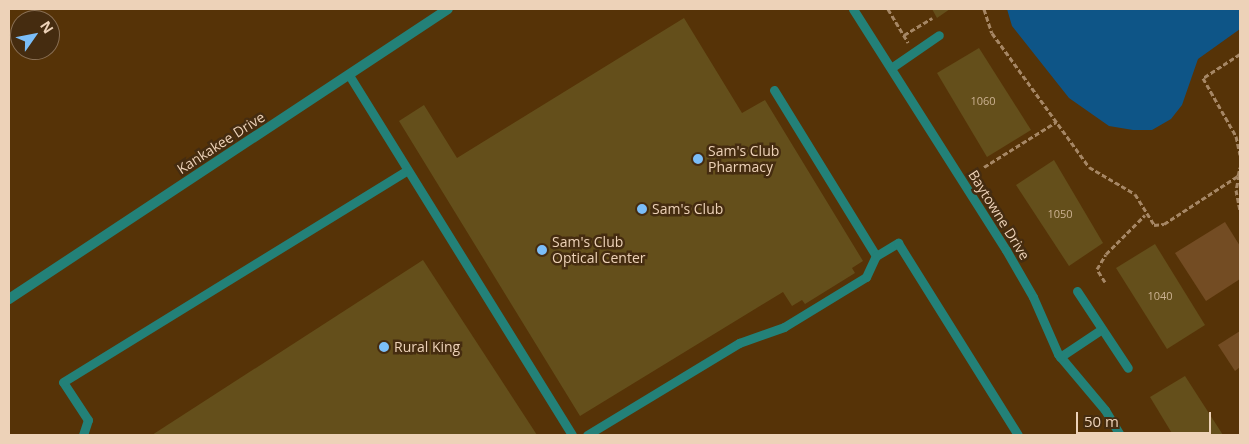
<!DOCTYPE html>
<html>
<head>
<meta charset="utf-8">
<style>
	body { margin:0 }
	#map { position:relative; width:1249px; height:444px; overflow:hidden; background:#563307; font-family:"Open Sans",sans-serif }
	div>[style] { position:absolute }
	.green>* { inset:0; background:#734c23 }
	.water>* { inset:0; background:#0e5587 }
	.building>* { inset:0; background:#644f1b }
	.path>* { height:3px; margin-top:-1.5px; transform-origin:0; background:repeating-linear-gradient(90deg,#a68765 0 5px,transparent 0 7.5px) }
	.lane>* { height:9px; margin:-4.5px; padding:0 4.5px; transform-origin:4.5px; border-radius:4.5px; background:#238178 }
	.street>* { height:10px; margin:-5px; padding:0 5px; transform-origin:5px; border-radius:5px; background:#238178 }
	.dots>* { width:14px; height:14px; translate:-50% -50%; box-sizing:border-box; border:2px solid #452c10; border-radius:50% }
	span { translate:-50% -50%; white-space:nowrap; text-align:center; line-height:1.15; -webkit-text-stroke:5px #452c10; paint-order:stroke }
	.number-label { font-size:11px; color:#cbb191 }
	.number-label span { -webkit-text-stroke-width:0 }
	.street-label { font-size:14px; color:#edd2b8 }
	.poi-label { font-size:14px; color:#edd2b8 }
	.left { translate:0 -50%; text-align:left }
	.frame { position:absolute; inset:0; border:10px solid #edd2b8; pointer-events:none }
	.north { position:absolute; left:10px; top:10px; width:50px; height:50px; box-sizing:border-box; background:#452c10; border:1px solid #886e53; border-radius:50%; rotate:57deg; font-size:14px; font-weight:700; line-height:20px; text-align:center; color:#edd2b8 }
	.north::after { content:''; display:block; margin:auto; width:18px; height:22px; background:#7bbef8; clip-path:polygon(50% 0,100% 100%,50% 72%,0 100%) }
	.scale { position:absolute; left:1076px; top:412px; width:135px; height:22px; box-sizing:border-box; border:2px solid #edd2b8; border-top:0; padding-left:6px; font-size:15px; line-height:18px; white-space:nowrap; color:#edd2b8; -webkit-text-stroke:4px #452c10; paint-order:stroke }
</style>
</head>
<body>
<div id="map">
	<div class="green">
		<div style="clip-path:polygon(1225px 222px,1240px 246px,1240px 279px,1206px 301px,1175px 253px)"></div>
		<div style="clip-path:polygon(1240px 331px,1240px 367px,1235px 371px,1218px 345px)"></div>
	</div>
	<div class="water">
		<div style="clip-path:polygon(1007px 9px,1240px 9px,1240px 29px,1198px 59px,1182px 105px,1171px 119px,1152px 130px,1133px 130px,1109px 126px,1069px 98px,1012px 26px)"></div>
	</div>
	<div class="building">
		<div style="clip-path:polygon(932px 9px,950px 9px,937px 18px)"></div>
		<div style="clip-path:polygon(684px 18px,742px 113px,765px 100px,863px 261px,852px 268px,855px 273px,805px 304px,802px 300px,792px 306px,783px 292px,580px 416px,399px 121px,424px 105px,457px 158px)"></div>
		<div style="clip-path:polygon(979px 48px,1031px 130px,987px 157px,937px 73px)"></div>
		<div style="clip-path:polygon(1054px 160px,1103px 243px,1069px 266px,1016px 185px)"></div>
		<div style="clip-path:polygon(1155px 244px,1205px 325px,1167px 349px,1116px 268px)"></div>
		<div style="clip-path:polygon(423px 260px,537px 435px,152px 435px)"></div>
		<div style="clip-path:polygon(1185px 376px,1223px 435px,1173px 435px,1150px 397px)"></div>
	</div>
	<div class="path">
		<div style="left:888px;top:9px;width:39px;rotate:59deg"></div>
		<div style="left:984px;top:9px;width:25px;rotate:72deg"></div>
		<div style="left:992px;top:33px;width:165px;rotate:54.1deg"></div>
		<div style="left:1089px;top:167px;width:53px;rotate:30.4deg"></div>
		<div style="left:1135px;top:194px;width:36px;rotate:58deg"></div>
		<div style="left:1154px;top:225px;width:10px;rotate:-6deg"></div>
		<div style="left:1164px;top:224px;width:88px;rotate:-33deg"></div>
		<div style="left:1238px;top:176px;width:9px;rotate:-77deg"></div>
		<div style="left:904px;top:35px;width:33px;rotate:-31deg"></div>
		<div style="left:1240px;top:54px;width:44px;rotate:147deg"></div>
		<div style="left:1203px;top:78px;width:67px;rotate:60.4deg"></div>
		<div style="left:1236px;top:136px;width:19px;rotate:78deg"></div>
		<div style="left:984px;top:167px;width:85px;rotate:-32deg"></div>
		<div style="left:1239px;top:175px;width:15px;rotate:101deg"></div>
		<div style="left:1236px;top:190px;width:21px;rotate:79deg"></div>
		<div style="left:1105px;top:282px;width:15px;rotate:-122deg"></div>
		<div style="left:1097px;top:269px;width:17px;rotate:-59deg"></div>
		<div style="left:1106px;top:254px;width:55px;rotate:-45deg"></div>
	</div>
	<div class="lane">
		<div style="left:853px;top:9px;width:285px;rotate:57.6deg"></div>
		<div style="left:1006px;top:250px;width:54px;rotate:60.1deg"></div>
		<div style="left:1033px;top:297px;width:62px;rotate:66.3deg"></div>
		<div style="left:1058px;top:354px;width:73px;rotate:50deg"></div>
		<div style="left:1105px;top:410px;width:29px;rotate:59deg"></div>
		<div style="left:891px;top:68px;width:58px;rotate:-34.5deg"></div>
		<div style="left:349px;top:75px;width:423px;rotate:58.2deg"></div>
		<div style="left:774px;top:90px;width:195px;rotate:58.4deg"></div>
		<div style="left:1077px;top:291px;width:92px;rotate:56.5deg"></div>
		<div style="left:1060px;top:357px;width:50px;rotate:-33.7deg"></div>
		<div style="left:83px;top:435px;width:16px;rotate:-72deg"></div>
		<div style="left:88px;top:420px;width:45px;rotate:-123.3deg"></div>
		<div style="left:63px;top:382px;width:404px;rotate:-31.6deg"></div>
		<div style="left:587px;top:435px;width:178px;rotate:-31.2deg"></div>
		<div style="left:739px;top:343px;width:48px;rotate:-19.6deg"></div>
		<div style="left:784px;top:327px;width:96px;rotate:-31.4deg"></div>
		<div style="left:866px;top:277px;width:23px;rotate:-65deg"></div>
		<div style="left:876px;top:256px;width:26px;rotate:-31deg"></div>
		<div style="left:898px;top:243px;width:226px;rotate:58deg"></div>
	</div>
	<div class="street">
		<div style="left:9px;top:299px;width:526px;rotate:-33.45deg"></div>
	</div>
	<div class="dots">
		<div style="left:698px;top:159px;background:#7bbef8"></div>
		<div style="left:642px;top:209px;background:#7bbef8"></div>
		<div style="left:542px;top:250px;background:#7bbef8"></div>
		<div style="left:384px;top:347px;background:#7bbef8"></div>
	</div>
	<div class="number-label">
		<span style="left:983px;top:101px">1060</span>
		<span style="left:1060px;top:214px">1050</span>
		<span style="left:1160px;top:296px">1040</span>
	</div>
	<div class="street-label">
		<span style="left:221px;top:143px;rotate:-33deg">Kankakee Drive</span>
		<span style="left:999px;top:215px;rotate:58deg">Baytowne Drive</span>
	</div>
	<div class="poi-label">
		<span class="left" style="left:708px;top:159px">Sam's Club<br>Pharmacy</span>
		<span class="left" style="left:652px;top:209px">Sam's Club</span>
		<span class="left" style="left:552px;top:250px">Sam's Club<br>Optical Center</span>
		<span class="left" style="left:394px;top:347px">Rural King</span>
	</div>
	<div class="frame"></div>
	<div class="north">N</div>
	<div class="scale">50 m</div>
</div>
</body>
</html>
